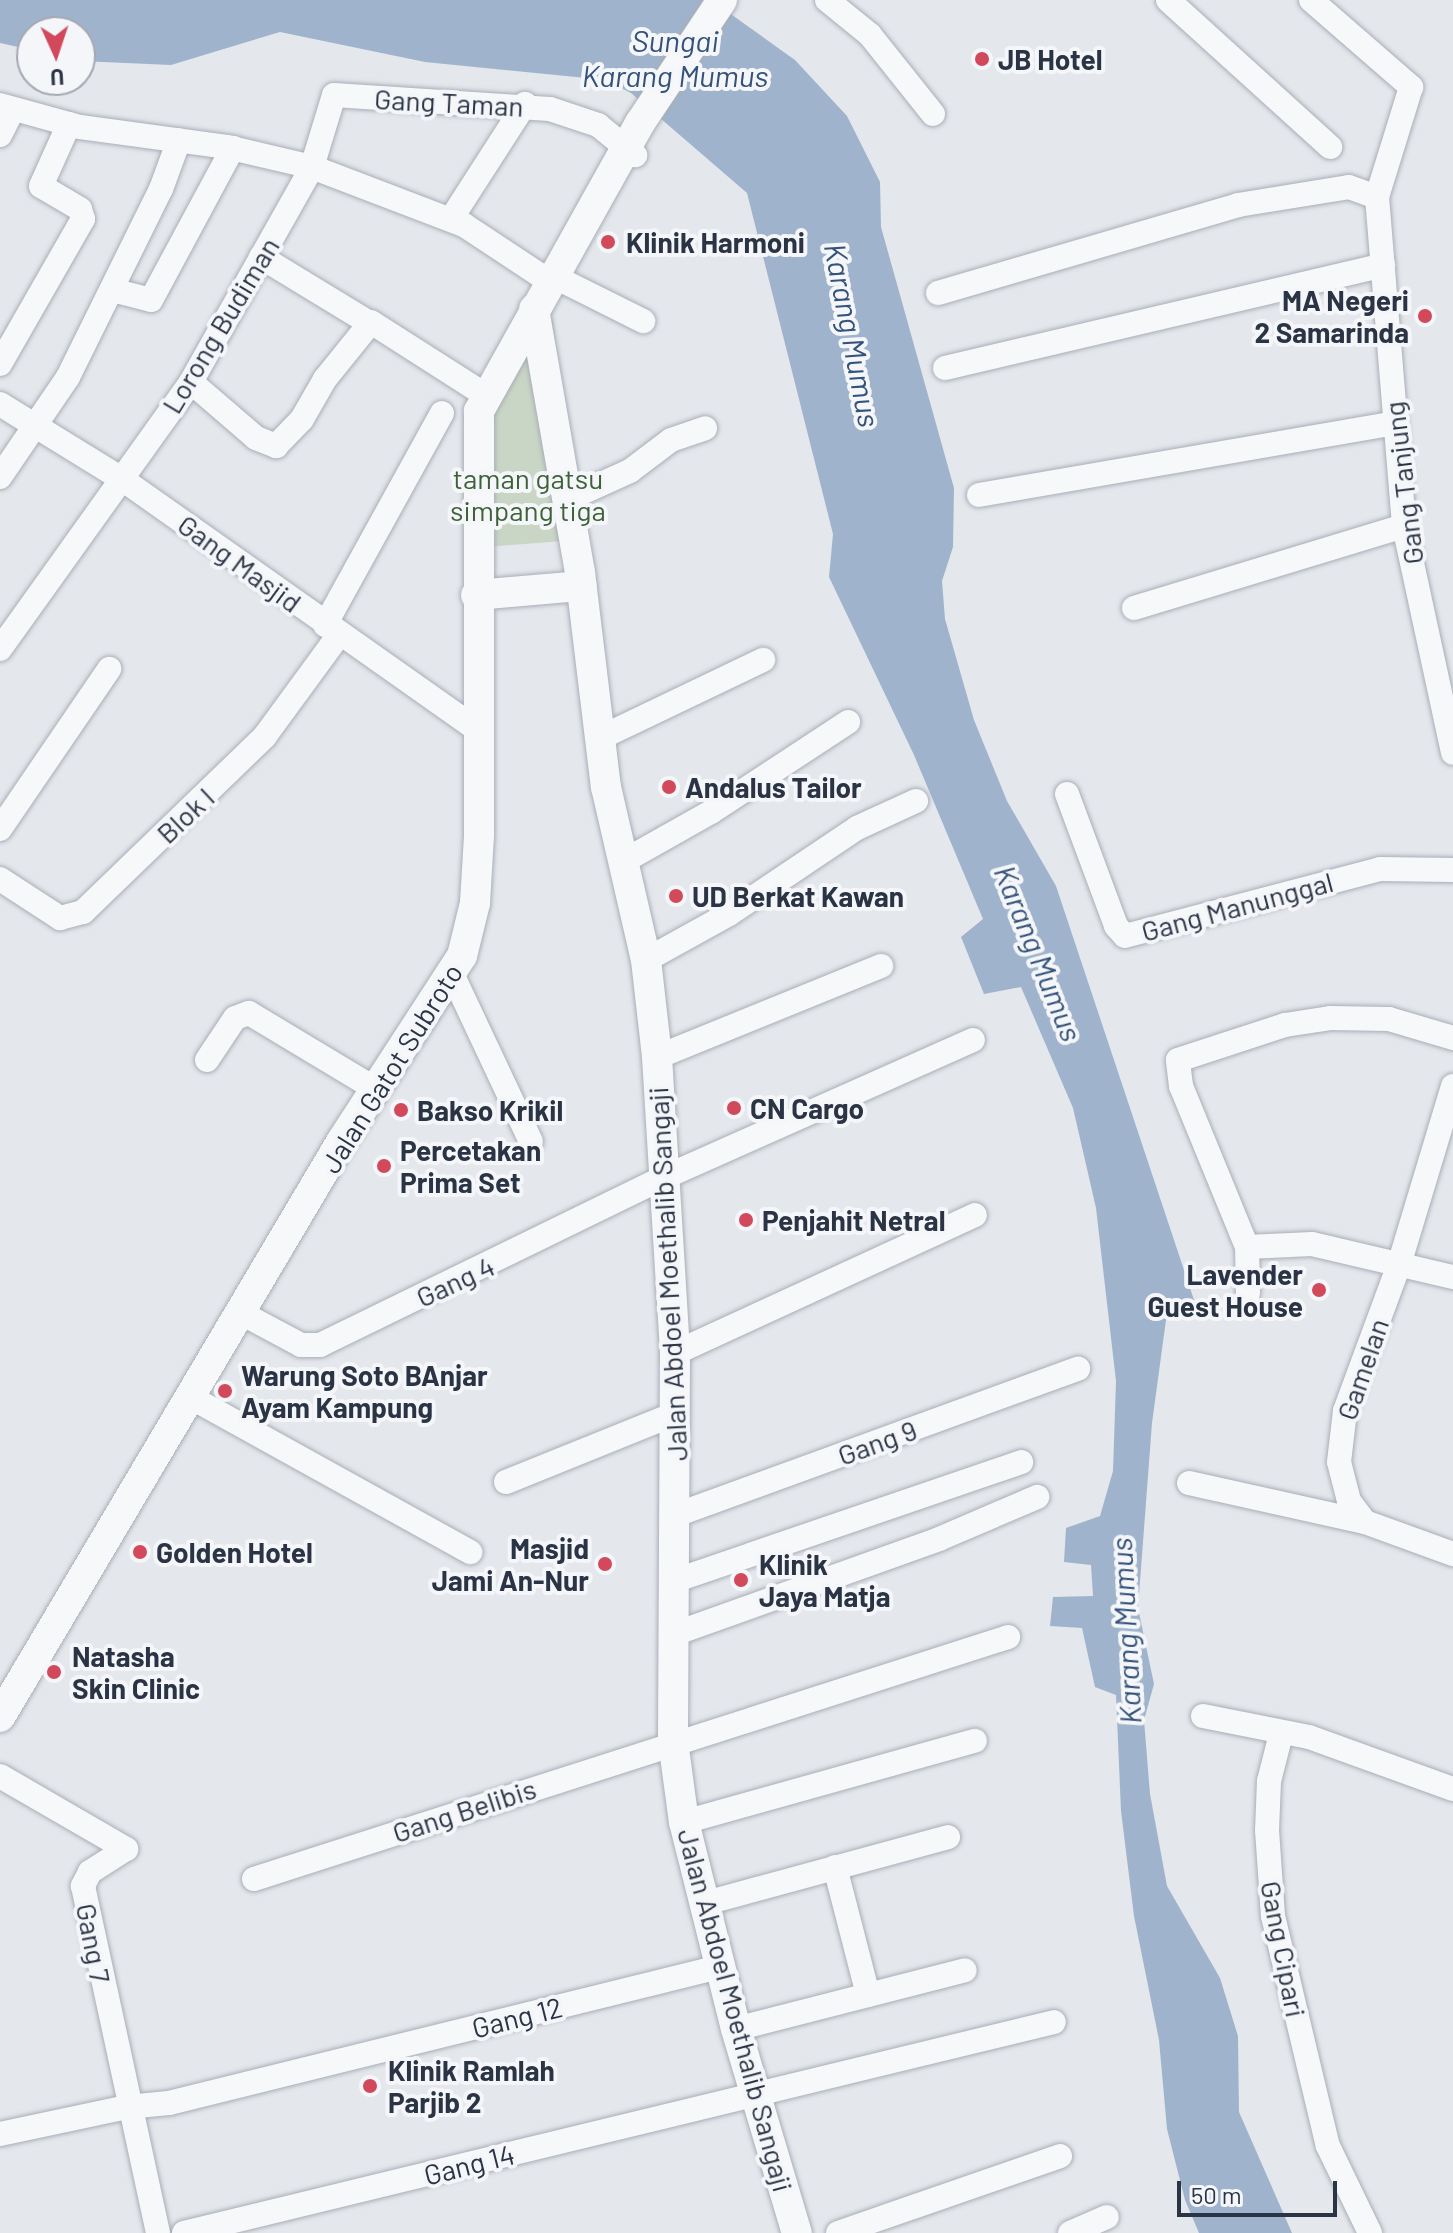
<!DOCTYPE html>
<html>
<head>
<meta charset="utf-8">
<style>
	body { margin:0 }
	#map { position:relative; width:1453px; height:2233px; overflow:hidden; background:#e4e7ec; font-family:Barlow,sans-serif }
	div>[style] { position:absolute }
	.green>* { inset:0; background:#c9d6c5 }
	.water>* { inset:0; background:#9fb4cc }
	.roads { filter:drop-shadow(0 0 2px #a9aeb7) drop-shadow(0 0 2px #a9aeb7) }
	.minor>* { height:24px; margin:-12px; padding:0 12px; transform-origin:12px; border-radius:12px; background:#f7f8fa }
	.tertiary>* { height:30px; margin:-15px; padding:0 15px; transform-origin:15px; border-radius:15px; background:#f7f8fa }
	.dots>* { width:22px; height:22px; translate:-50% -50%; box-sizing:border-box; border:4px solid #f4f6f9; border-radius:50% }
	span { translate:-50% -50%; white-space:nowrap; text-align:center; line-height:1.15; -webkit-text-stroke:8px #f4f6f9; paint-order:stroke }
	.poi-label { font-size:28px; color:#2b3445; font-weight:700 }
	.left { translate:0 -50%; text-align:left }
	.right { translate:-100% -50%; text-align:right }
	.street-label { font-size:28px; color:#2b3445 }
	.park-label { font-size:28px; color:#3f6138 }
	.water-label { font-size:30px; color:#34527a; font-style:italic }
	.north { position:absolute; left:16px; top:16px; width:80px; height:80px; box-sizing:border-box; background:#f4f6f9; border:2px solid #a4a8b1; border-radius:50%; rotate:177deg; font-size:22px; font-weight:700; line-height:32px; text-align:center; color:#2b3445 }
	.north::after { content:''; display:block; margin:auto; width:28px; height:36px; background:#d1495b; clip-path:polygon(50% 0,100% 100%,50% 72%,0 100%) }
	.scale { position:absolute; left:1177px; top:2181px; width:160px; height:36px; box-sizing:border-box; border:4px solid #2b3445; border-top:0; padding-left:10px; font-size:24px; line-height:28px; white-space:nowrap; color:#2b3445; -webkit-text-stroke:6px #f4f6f9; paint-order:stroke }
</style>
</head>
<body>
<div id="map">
	<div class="green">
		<div style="clip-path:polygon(553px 319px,577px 540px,485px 547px,485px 416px)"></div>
	</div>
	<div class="water">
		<div style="clip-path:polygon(0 0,711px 0,795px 60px,847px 116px,880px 182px,881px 227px,954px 488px,953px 547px,942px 581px,945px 619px,974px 720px,1007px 801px,1056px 886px,1198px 1312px,1166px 1320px,1152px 1423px,1138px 1608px,1154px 1684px,1144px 1720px,1150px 1794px,1167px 1886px,1220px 1978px,1238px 2036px,1239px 2112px,1292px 2233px,1199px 2233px,1185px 2200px,1167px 2129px,1159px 2040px,1134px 1916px,1121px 1811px,1116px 1695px,1095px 1687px,1082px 1628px,1050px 1626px,1053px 1597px,1093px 1596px,1091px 1565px,1064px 1562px,1066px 1528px,1100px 1516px,1113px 1471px,1116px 1381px,1096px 1208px,1073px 1108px,1021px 987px,984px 994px,961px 937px,983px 919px,914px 755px,829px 577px,833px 534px,747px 193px,631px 93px,606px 80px,425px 62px,280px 32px,171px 65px,80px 61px,80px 32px,32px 32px,32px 50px,0 43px)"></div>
	</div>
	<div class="roads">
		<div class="minor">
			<div style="left:827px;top:0;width:55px;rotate:39.1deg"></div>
			<div style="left:870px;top:35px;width:101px;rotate:51.4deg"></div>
			<div style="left:1168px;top:0;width:219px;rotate:42.2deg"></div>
			<div style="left:1311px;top:0;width:133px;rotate:41deg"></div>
			<div style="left:1411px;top:87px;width:115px;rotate:107.2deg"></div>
			<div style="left:0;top:105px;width:83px;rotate:15.4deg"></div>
			<div style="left:80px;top:127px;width:148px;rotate:7.7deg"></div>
			<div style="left:227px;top:147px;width:87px;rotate:13.2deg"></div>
			<div style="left:312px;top:167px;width:163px;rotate:20.9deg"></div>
			<div style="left:464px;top:225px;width:103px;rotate:33.5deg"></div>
			<div style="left:0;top:135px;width:28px;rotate:-63deg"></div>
			<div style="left:451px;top:219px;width:137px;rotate:-57.2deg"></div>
			<div style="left:261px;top:257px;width:125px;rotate:31.3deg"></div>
			<div style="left:553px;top:276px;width:101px;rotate:26.6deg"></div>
			<div style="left:112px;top:290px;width:40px;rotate:14.4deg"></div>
			<div style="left:151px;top:300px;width:173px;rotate:-61.7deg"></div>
			<div style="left:938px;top:293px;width:313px;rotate:-16.3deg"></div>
			<div style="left:1238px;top:205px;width:112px;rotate:-9.2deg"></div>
			<div style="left:1349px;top:187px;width:30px;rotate:20deg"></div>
			<div style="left:1377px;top:197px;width:330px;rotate:85.3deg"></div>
			<div style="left:1404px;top:526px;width:232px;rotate:77.8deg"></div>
			<div style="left:0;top:364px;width:167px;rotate:-60.2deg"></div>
			<div style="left:83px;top:219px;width:10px;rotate:-107deg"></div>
			<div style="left:80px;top:209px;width:45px;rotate:-149.5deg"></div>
			<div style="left:41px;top:186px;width:68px;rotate:-65.7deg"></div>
			<div style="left:945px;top:368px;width:450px;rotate:-13.2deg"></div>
			<div style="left:191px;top:382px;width:86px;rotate:40.7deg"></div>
			<div style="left:256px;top:438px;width:22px;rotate:22deg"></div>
			<div style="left:276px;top:446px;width:37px;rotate:-46deg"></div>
			<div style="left:302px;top:419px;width:46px;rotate:-60.1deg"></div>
			<div style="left:325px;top:379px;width:73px;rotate:-51.1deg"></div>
			<div style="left:371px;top:322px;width:135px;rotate:32.6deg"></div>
			<div style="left:0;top:404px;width:143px;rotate:31.6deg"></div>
			<div style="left:122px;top:479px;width:433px;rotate:35.2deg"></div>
			<div style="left:0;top:477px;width:121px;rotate:-55.8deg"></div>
			<div style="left:68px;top:377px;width:210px;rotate:-63.7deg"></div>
			<div style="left:161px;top:189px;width:52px;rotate:-69.8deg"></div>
			<div style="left:979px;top:495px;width:421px;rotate:-9.8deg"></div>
			<div style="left:568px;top:499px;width:68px;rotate:-24.3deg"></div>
			<div style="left:630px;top:471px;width:51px;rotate:-37.1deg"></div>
			<div style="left:671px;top:440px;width:36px;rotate:-19deg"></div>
			<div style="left:1134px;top:608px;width:282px;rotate:-16.9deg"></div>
			<div style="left:325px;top:625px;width:242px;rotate:-61.1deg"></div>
			<div style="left:0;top:649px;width:328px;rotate:-54.4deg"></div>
			<div style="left:191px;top:382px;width:247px;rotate:-60.6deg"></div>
			<div style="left:312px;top:167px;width:75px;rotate:-73deg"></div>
			<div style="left:334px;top:95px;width:216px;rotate:3.7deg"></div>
			<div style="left:550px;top:109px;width:51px;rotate:18.4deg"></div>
			<div style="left:598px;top:125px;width:48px;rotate:39deg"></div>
			<div style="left:600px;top:738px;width:181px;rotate:-25.6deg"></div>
			<div style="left:1067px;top:794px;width:141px;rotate:69.6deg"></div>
			<div style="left:1116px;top:926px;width:13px;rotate:48deg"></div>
			<div style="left:1125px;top:936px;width:264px;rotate:-14.7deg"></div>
			<div style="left:1380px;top:869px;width:73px;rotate:0.8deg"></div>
			<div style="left:0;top:829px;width:194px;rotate:-55.7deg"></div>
			<div style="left:624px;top:861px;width:100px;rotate:-29.4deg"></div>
			<div style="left:711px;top:812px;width:164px;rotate:-33.3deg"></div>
			<div style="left:0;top:879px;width:72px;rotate:33deg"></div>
			<div style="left:60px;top:918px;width:24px;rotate:-15deg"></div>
			<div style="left:83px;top:912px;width:253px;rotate:-44deg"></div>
			<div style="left:265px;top:736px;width:125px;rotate:-53.8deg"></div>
			<div style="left:646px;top:960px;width:95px;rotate:-29deg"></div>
			<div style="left:729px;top:914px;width:154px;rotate:-33.9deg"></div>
			<div style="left:857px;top:828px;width:65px;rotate:-24.6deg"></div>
			<div style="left:453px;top:976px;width:183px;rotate:64.8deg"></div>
			<div style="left:657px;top:1057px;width:242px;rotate:-22.1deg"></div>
			<div style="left:207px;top:1060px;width:50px;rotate:-56.3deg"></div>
			<div style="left:235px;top:1018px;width:15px;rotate:-20deg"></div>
			<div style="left:249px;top:1013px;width:149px;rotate:31deg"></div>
			<div style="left:1453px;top:1086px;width:184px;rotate:106.8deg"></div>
			<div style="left:1400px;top:1262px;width:159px;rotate:110.3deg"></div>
			<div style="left:1345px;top:1411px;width:51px;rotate:96.7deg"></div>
			<div style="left:1339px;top:1462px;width:40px;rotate:75.6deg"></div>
			<div style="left:1349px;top:1501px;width:26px;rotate:53deg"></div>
			<div style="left:1365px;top:1522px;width:94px;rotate:20deg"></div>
			<div style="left:1247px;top:1247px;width:65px;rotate:-2.6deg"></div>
			<div style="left:1312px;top:1244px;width:145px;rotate:13.2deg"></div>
			<div style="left:1248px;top:1293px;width:46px;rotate:-91.2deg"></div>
			<div style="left:1247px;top:1247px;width:174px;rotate:-112.3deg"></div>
			<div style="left:1181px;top:1086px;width:26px;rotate:-97deg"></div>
			<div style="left:1178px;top:1060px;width:113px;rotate:-18.1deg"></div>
			<div style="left:1285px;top:1025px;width:47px;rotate:-8.7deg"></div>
			<div style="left:1331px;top:1018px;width:58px;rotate:1deg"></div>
			<div style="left:1389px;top:1019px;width:67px;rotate:16.5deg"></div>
			<div style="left:243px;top:1314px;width:66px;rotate:28.1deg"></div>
			<div style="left:301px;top:1345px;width:19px"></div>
			<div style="left:320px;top:1345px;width:384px;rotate:-26deg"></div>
			<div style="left:665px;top:1177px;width:337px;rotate:-24deg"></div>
			<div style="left:675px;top:1353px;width:330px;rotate:-24.7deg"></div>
			<div style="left:194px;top:1399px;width:316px;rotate:29deg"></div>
			<div style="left:506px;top:1482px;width:184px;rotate:-22deg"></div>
			<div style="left:1189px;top:1483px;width:180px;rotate:12.5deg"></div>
			<div style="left:676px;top:1515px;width:428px;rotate:-20deg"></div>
			<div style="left:674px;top:1581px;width:367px;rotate:-18.9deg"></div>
			<div style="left:674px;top:1634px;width:282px;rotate:-19.7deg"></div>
			<div style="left:939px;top:1539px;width:107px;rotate:-23.2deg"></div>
			<div style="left:1203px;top:1716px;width:108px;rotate:11.2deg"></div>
			<div style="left:1309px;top:1737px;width:153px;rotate:19.9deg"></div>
			<div style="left:1281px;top:1734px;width:49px;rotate:104.3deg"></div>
			<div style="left:1269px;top:1781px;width:49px;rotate:92.3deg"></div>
			<div style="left:1267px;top:1830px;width:86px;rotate:86deg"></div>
			<div style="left:1273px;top:1916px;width:236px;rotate:76.6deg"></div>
			<div style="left:1328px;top:2146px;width:97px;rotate:64.2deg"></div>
			<div style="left:0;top:1776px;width:146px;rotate:30.1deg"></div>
			<div style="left:126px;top:1849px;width:43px;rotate:147.4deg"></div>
			<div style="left:90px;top:1872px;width:16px;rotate:117deg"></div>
			<div style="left:83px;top:1886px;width:355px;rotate:77.8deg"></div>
			<div style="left:684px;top:1822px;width:302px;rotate:-15.6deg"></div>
			<div style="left:835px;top:1867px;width:132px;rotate:75.5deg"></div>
			<div style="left:254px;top:1879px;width:792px;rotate:-17.79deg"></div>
			<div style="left:702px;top:1904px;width:255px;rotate:-15.2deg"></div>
			<div style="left:736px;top:2029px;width:236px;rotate:-14.4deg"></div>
			<div style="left:0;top:2134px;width:130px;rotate:-12deg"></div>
			<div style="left:127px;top:2107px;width:42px;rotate:-5.4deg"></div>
			<div style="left:169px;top:2103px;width:567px;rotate:-13.89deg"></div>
			<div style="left:184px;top:2233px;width:895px;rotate:-13.63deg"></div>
			<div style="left:838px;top:2233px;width:235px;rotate:-19.1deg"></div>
			<div style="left:1070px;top:2233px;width:40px;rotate:-23.4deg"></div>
		</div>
		<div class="tertiary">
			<div style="left:534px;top:309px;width:268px;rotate:80.1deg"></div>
			<div style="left:580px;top:573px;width:216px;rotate:83.1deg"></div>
			<div style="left:606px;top:787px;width:178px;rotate:77deg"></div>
			<div style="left:646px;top:960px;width:98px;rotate:83.5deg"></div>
			<div style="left:657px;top:1057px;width:297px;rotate:86.5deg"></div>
			<div style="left:675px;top:1353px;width:388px;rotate:90.3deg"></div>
			<div style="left:673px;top:1741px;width:82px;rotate:82.3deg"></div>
			<div style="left:684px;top:1822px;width:213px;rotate:75.9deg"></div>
			<div style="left:736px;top:2029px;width:213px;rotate:73.4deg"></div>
			<div style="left:476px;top:595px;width:106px;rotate:-4.9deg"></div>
			<div style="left:0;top:1717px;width:669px;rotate:-59.33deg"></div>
			<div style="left:341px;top:1142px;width:222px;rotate:-57deg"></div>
			<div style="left:462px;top:956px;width:55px;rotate:-76.2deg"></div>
			<div style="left:475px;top:903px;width:67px;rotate:-86.6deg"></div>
			<div style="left:479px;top:836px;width:425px;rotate:-90deg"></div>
			<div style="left:479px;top:411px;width:330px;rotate:-60.8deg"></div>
			<div style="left:640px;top:123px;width:148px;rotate:-56.3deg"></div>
		</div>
	</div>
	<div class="dots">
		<div style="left:982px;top:59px;background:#d1495b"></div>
		<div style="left:608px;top:242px;background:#d1495b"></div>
		<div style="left:1425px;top:316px;background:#d1495b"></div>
		<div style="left:669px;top:787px;background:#d1495b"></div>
		<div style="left:676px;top:896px;background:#d1495b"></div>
		<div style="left:734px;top:1108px;background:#d1495b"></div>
		<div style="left:401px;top:1110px;background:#d1495b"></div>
		<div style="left:384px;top:1166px;background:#d1495b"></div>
		<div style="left:746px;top:1220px;background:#d1495b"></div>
		<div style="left:1319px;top:1290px;background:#d1495b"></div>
		<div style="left:225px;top:1391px;background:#d1495b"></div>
		<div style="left:140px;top:1552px;background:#d1495b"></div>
		<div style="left:605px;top:1564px;background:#d1495b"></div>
		<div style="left:741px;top:1580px;background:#d1495b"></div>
		<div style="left:54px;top:1672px;background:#d1495b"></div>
		<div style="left:370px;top:2086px;background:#d1495b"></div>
	</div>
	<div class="poi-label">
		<span class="left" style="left:998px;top:59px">JB Hotel</span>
		<span class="left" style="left:626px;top:242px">Klinik Harmoni</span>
		<span class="right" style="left:1409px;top:316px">MA Negeri<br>2 Samarinda</span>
		<span class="left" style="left:685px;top:787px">Andalus Tailor</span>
		<span class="left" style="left:692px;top:896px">UD Berkat Kawan</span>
		<span class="left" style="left:750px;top:1108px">CN Cargo</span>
		<span class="left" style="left:417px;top:1110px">Bakso Krikil</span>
		<span class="left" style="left:400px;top:1166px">Percetakan<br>Prima Set</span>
		<span class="left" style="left:762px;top:1220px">Penjahit Netral</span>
		<span class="right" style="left:1303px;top:1290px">Lavender<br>Guest House</span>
		<span class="left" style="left:241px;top:1391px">Warung Soto BAnjar<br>Ayam Kampung</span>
		<span class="right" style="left:589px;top:1564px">Masjid<br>Jami An-Nur</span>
		<span class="left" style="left:156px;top:1552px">Golden Hotel</span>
		<span class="left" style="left:759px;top:1580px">Klinik<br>Jaya Matja</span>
		<span class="left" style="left:72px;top:1672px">Natasha<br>Skin Clinic</span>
		<span class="left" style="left:388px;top:2086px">Klinik Ramlah<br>Parjib 2</span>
	</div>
	<div class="street-label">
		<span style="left:449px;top:102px;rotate:3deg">Gang Taman</span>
		<span style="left:220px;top:325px;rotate:-59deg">Lorong Budiman</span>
		<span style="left:1403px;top:483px;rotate:-97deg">Gang Tanjung</span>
		<span style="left:240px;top:563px;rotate:36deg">Gang Masjid</span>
		<span style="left:185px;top:815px;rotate:-43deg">Blok I</span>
		<span style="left:1237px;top:906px;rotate:-15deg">Gang Manunggal</span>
		<span style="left:391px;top:1068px;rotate:-58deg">Jalan Gatot Subroto</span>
		<span style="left:667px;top:1274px;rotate:-93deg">Jalan Abdoel Moethalib Sangaji</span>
		<span style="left:455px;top:1281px;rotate:-25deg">Gang 4</span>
		<span style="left:1362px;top:1369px;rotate:-71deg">Gamelan</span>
		<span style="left:877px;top:1442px;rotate:-20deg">Gang 9</span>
		<span style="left:464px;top:1810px;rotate:-18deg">Gang Belibis</span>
		<span style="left:94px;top:1943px;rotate:79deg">Gang 7</span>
		<span style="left:1284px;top:1949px;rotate:79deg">Gang Cipari</span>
		<span style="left:736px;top:2010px;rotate:75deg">Jalan Abdoel Moethalib Sangaji</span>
		<span style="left:517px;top:2017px;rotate:-14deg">Gang 12</span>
		<span style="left:469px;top:2164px;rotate:-14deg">Gang 14</span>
	</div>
	<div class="park-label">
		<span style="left:528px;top:494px">taman gatsu<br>simpang tiga</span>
	</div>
	<div class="water-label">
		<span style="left:675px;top:57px">Sungai<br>Karang Mumus</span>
		<span style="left:853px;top:335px;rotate:79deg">Karang Mumus</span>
		<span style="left:1039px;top:953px;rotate:68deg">Karang Mumus</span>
		<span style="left:1125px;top:1631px;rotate:-93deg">Karang Mumus</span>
	</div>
	<div class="north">U</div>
	<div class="scale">50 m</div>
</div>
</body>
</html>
